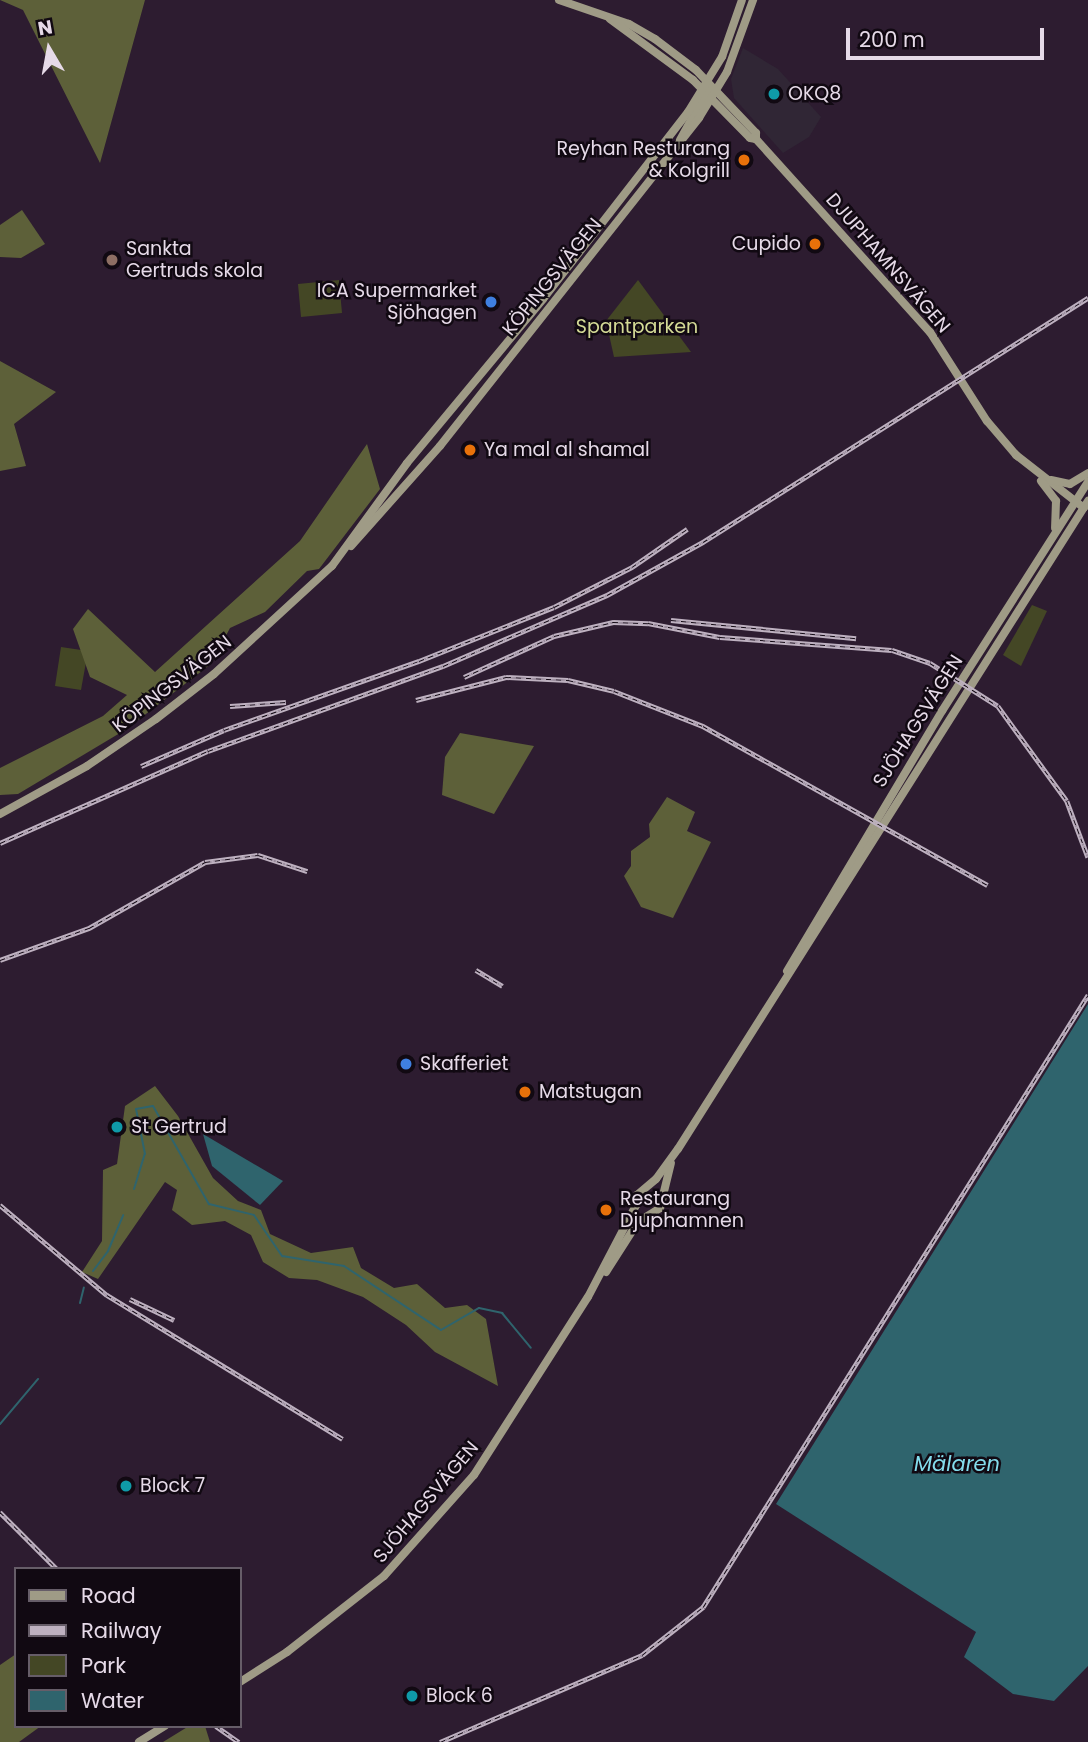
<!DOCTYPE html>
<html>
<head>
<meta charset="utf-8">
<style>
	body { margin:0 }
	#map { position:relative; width:1088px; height:1742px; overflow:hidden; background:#2d1c30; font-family:Poppins,sans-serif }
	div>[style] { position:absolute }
	.commercial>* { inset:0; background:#302635 }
	.green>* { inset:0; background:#444725 }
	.forest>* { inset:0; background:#5d6039 }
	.water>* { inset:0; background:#2f646d }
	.stream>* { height:2px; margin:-1px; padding:0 1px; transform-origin:1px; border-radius:1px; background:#2f646d }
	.secondary>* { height:8px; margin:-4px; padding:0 4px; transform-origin:4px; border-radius:4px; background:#9f9b86 }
	.rail>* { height:4.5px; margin-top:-2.25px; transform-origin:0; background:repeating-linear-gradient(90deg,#110912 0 5px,#beb1c0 0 10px); box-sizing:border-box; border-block:2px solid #beb1c0 }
	.dots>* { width:19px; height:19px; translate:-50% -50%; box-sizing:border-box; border:4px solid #110912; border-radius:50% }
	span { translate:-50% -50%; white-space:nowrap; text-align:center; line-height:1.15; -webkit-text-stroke:5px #110912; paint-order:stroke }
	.poi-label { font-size:19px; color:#e6dae8 }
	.left { translate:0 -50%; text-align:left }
	.right { translate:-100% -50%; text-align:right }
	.street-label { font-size:19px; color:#e6dae8 }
	.park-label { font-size:19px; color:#d4da96 }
	.water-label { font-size:21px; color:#84dcec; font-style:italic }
	.legend { position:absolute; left:14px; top:1567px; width:228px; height:161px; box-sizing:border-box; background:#110912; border:2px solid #665d68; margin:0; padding:9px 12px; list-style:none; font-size:21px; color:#e6dae8 }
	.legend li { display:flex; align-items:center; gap:14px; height:35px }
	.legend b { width:35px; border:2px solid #665d68 }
	.north { position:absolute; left:14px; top:14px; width:70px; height:70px; -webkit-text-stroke:5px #110912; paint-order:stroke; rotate:350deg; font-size:19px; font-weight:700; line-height:28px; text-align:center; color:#e6dae8 }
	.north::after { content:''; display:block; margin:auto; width:24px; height:32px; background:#e6dae8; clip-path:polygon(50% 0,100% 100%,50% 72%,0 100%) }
	.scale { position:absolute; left:846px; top:28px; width:198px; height:32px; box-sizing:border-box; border:4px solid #e6dae8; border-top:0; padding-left:9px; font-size:21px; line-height:24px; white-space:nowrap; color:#e6dae8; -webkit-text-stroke:5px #110912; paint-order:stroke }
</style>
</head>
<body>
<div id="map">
	<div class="commercial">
		<div style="clip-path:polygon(743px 48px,778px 69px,821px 117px,809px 137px,783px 153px,734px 98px,731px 79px)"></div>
	</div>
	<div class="green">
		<div style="clip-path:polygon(339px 280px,342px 313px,301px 317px,298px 284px)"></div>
		<div style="clip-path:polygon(638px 280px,691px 352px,614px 357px,606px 321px)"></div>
		<div style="clip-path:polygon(1032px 605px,1047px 611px,1021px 666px,1003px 655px)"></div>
		<div style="clip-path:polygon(61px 647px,88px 651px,81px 690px,55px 686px)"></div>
	</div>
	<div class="forest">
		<div style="clip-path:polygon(0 0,145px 0,100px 163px,23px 10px)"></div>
		<div style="clip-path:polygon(22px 210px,45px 244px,21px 258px,0 257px,0 225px)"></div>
		<div style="clip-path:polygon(0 361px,56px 392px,14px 424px,26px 466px,0 471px)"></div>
		<div style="clip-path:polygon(367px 444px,380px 489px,319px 569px,307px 571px,265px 612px,230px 628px,211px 664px,125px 730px,18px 794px,0 795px,0 768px,103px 716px,127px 695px,90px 677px,73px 629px,88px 609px,155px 672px,300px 541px)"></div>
		<div style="clip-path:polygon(460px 733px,534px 746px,494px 814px,442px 795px,445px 757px)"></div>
		<div style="clip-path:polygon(667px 797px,695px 812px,687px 831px,711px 842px,673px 918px,641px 907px,624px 876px,631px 866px,631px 851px,650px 837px,649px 824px)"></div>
		<div style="clip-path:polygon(155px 1086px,178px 1116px,213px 1178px,238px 1201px,261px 1210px,270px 1234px,311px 1253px,353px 1247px,361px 1268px,394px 1288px,417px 1284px,445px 1308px,467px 1305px,486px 1319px,498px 1386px,435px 1352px,406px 1325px,363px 1297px,317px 1280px,289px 1278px,263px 1262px,251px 1235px,225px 1221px,192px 1225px,172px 1210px,177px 1190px,165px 1182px,98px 1279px,82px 1272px,102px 1241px,103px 1170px,117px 1164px,125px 1106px)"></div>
		<div style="clip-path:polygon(16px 1654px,16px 1726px,41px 1726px,19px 1742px,0 1742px,0 1665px)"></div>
		<div style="clip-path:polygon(189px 1726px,205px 1726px,210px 1742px,163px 1742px)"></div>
	</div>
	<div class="water">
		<div style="clip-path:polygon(1088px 1004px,1088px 1666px,1054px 1701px,1013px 1694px,964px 1657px,976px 1632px,776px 1504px)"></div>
		<div style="clip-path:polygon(203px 1134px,283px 1181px,260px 1205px,212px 1166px)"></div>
	</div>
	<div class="stream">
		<div style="left:134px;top:1189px;width:37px;rotate:-73deg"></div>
		<div style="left:145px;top:1154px;width:46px;rotate:-101.3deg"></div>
		<div style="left:136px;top:1109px;width:17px;rotate:-10deg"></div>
		<div style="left:153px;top:1106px;width:113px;rotate:60.3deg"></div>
		<div style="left:209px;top:1204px;width:46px;rotate:13.7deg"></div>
		<div style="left:254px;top:1215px;width:50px;rotate:55.7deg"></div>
		<div style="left:282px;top:1256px;width:63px;rotate:9.2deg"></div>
		<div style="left:344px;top:1266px;width:116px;rotate:33.4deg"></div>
		<div style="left:441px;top:1330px;width:44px;rotate:-30.1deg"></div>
		<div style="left:479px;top:1308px;width:24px;rotate:12deg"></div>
		<div style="left:502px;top:1313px;width:45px;rotate:50.4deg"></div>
		<div style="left:93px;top:1271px;width:25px;rotate:-53deg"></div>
		<div style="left:108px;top:1251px;width:39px;rotate:-67deg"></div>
		<div style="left:80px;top:1303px;width:16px;rotate:-76deg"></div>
		<div style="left:0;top:1424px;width:59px;rotate:-49.8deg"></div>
	</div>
	<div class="secondary">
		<div style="left:559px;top:0;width:74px;rotate:18.9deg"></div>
		<div style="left:629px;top:24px;width:30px;rotate:30deg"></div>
		<div style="left:655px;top:39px;width:51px;rotate:37.1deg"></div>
		<div style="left:696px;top:70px;width:87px;rotate:46.4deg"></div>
		<div style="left:756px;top:133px;width:6px;rotate:90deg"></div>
		<div style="left:610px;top:19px;width:103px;rotate:36.3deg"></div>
		<div style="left:693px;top:80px;width:81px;rotate:45.5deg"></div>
		<div style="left:750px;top:138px;width:6px;rotate:9deg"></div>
		<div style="left:756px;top:139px;width:260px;rotate:48deg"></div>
		<div style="left:930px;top:332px;width:106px;rotate:57.4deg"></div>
		<div style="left:987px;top:421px;width:45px;rotate:49.5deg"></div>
		<div style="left:1016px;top:455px;width:86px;rotate:37.9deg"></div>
		<div style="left:680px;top:140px;width:56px;rotate:-61.1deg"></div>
		<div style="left:1051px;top:480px;width:19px;rotate:12deg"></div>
		<div style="left:1070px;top:484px;width:21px;rotate:-31deg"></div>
		<div style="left:1041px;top:481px;width:25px;rotate:53deg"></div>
		<div style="left:1056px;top:501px;width:27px;rotate:92deg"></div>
		<div style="left:351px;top:546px;width:134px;rotate:-48.3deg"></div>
		<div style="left:440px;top:446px;width:418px;rotate:-51.7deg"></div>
		<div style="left:699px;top:118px;width:54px;rotate:-58.7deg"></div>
		<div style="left:727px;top:72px;width:77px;rotate:-70.1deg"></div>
		<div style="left:0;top:814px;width:99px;rotate:-28.9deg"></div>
		<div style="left:87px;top:766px;width:83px;rotate:-34.3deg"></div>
		<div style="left:156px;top:719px;width:73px;rotate:-37.8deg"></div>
		<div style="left:214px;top:674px;width:160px;rotate:-42.5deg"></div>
		<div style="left:332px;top:566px;width:127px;rotate:-53.9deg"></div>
		<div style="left:407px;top:463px;width:213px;rotate:-50.3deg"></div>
		<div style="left:543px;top:299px;width:237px;rotate:-52.2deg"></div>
		<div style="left:688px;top:112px;width:65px;rotate:-58.3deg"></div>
		<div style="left:722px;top:57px;width:60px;rotate:-70.7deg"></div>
		<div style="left:787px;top:971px;width:303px;rotate:-59.2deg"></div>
		<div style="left:942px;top:711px;width:272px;rotate:-57.5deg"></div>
		<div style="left:606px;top:1272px;width:59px;rotate:-57.4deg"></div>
		<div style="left:638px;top:1222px;width:26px;rotate:-32deg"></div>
		<div style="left:660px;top:1208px;width:46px;rotate:-76.3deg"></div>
		<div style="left:240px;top:1682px;width:56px;rotate:-32.6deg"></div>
		<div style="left:287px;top:1652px;width:123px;rotate:-38.1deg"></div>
		<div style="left:384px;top:1576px;width:135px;rotate:-48.3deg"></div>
		<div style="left:474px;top:1475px;width:211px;rotate:-57.4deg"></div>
		<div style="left:588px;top:1297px;width:104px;rotate:-62.4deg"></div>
		<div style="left:636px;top:1205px;width:10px;rotate:-84deg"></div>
		<div style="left:637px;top:1195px;width:25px;rotate:-40deg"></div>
		<div style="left:656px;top:1179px;width:37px;rotate:-54deg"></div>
		<div style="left:678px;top:1149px;width:767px;rotate:-57.68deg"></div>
		<div style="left:139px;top:1742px;width:31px;rotate:-32deg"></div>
	</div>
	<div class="rail">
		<div style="left:671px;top:620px;width:186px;rotate:5.6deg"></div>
		<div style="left:464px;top:677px;width:99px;rotate:-24.5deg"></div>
		<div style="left:554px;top:636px;width:61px;rotate:-13.3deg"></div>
		<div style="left:613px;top:622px;width:35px;rotate:2deg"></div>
		<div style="left:648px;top:623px;width:73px;rotate:11deg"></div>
		<div style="left:720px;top:637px;width:172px;rotate:4.3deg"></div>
		<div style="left:892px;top:650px;width:40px;rotate:18.9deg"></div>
		<div style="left:930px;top:663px;width:80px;rotate:32.3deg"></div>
		<div style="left:998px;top:706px;width:117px;rotate:54deg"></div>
		<div style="left:1067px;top:801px;width:60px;rotate:69.4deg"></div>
		<div style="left:416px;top:700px;width:93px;rotate:-14.3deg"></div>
		<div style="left:506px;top:677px;width:62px;rotate:2.8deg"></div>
		<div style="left:568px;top:680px;width:47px;rotate:13.4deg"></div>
		<div style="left:614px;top:691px;width:96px;rotate:21.5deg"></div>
		<div style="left:703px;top:726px;width:326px;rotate:29.2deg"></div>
		<div style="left:230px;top:706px;width:56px;rotate:-4.1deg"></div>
		<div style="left:141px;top:766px;width:90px;rotate:-23.4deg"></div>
		<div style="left:224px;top:730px;width:207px;rotate:-19.5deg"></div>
		<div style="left:419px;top:661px;width:145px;rotate:-21.8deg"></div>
		<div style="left:554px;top:607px;width:88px;rotate:-27.1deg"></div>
		<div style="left:632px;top:567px;width:67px;rotate:-34.6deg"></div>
		<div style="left:0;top:843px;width:227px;rotate:-23.9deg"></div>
		<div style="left:208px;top:751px;width:250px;rotate:-19.9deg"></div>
		<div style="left:443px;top:666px;width:179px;rotate:-23.4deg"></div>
		<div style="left:607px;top:595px;width:110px;rotate:-28.9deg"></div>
		<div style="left:703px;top:542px;width:456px;rotate:-32.4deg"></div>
		<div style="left:0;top:960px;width:95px;rotate:-19.8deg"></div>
		<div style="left:89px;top:928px;width:133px;rotate:-29.6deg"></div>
		<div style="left:205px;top:862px;width:53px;rotate:-7.5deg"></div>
		<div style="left:258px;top:855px;width:52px;rotate:18.1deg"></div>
		<div style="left:476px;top:970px;width:31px;rotate:31deg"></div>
		<div style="left:0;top:1205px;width:140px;rotate:40.1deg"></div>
		<div style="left:107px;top:1295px;width:276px;rotate:31.4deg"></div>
		<div style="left:130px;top:1299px;width:49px;rotate:25.5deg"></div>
		<div style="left:0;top:1512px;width:81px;rotate:45deg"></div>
		<div style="left:216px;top:1726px;width:28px;rotate:35deg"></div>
		<div style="left:440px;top:1742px;width:220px;rotate:-23.3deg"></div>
		<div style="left:642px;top:1655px;width:78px;rotate:-38.2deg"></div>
		<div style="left:703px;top:1607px;width:723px;rotate:-57.83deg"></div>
	</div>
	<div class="dots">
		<div style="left:774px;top:94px;background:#0f9aa8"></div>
		<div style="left:744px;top:160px;background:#e8710a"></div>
		<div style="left:815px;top:244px;background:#e8710a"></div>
		<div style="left:112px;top:260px;background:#8d6e63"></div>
		<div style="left:491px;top:302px;background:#3f7fe0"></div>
		<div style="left:470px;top:450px;background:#e8710a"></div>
		<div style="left:406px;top:1064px;background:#3f7fe0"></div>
		<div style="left:525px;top:1092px;background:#e8710a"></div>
		<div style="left:117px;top:1127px;background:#0f9aa8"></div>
		<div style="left:606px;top:1210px;background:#e8710a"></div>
		<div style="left:126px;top:1486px;background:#0f9aa8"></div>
		<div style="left:412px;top:1696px;background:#0f9aa8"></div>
	</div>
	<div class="poi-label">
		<span class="left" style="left:788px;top:94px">OKQ8</span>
		<span class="right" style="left:730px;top:160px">Reyhan Resturang<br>&amp; Kolgrill</span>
		<span class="right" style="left:801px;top:244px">Cupido</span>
		<span class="left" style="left:126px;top:260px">Sankta<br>Gertruds skola</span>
		<span class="right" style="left:477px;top:302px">ICA Supermarket<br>Sjöhagen</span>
		<span class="left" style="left:484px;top:450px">Ya mal al shamal</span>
		<span class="left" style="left:420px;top:1064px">Skafferiet</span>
		<span class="left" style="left:539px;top:1092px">Matstugan</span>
		<span class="left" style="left:131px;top:1127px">St Gertrud</span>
		<span class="left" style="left:620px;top:1210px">Restaurang<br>Djuphamnen</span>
		<span class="left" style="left:140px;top:1486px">Block 7</span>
		<span class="left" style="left:426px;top:1696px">Block 6</span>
	</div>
	<div class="street-label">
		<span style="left:888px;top:263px;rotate:49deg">DJUPHAMNSVÄGEN</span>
		<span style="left:552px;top:277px;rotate:-51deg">KÖPINGSVÄGEN</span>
		<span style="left:172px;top:684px;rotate:-38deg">KÖPINGSVÄGEN</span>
		<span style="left:918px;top:721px;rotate:-58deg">SJÖHAGSVÄGEN</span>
		<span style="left:426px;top:1502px;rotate:-50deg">SJÖHAGSVÄGEN</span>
	</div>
	<div class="park-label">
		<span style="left:637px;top:327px">Spantparken</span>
	</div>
	<div class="water-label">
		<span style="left:957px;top:1464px">Mälaren</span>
	</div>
	<ul class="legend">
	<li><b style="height:9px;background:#9f9b86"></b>Road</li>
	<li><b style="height:9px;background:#beb1c0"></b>Railway</li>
	<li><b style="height:19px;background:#444725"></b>Park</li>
	<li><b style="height:19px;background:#2f646d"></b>Water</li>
	</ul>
	<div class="north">N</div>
	<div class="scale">200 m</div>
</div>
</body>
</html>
